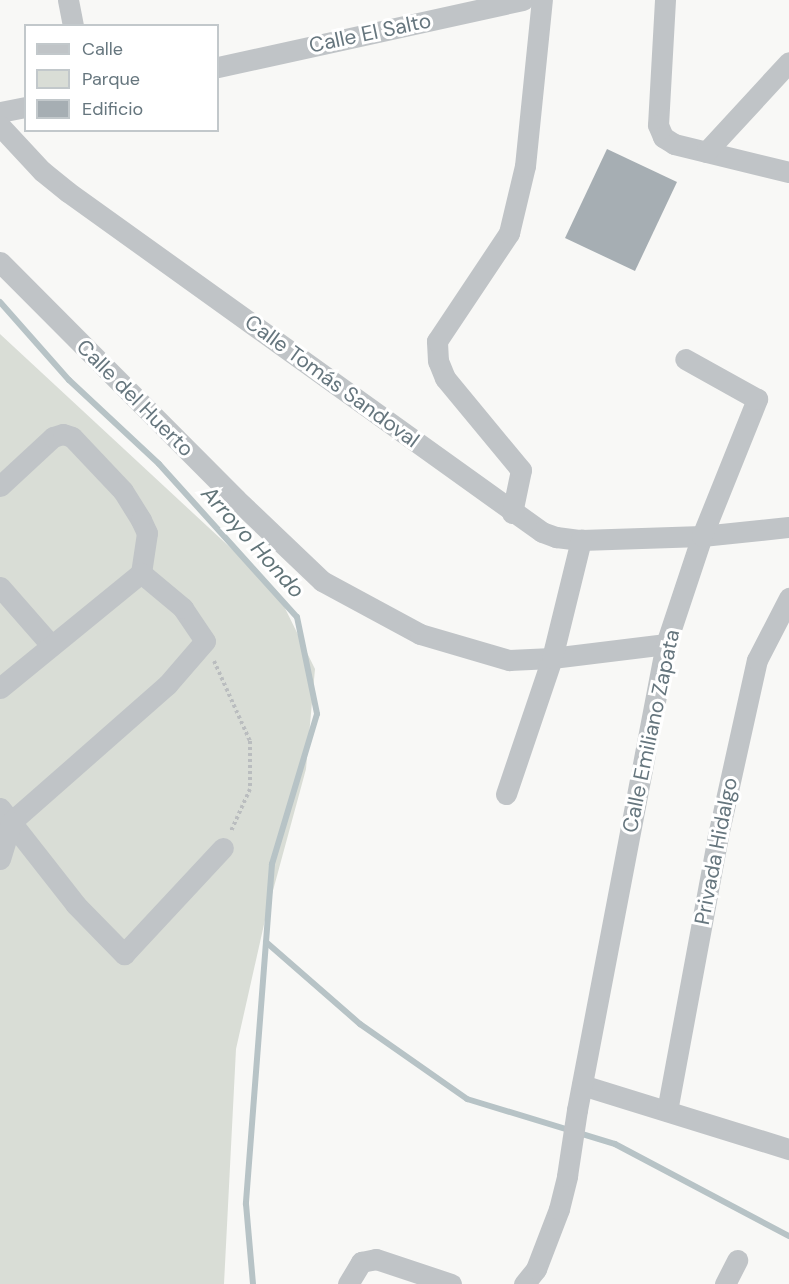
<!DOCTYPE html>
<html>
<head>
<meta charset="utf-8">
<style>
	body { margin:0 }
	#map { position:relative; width:789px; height:1284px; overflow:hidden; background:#f8f8f6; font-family:"DM Sans",sans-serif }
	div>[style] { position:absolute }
	.green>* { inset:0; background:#d9ddd6 }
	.stream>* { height:6px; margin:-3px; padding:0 3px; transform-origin:3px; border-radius:3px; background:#b7c3c6 }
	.building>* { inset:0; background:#a6aeb3 }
	.path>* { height:4px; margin-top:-2px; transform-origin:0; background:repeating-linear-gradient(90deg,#babdbf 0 3px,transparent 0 6px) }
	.street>* { height:21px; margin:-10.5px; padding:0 10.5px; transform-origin:10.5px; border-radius:10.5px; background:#c0c4c7 }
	span { translate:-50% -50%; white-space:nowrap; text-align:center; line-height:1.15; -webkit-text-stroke:6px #fff; paint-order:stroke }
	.street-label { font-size:21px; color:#66767e }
	.water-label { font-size:22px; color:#617478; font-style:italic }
	.legend { position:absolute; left:24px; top:24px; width:195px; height:108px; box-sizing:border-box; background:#fff; border:2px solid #c2c8cb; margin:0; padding:8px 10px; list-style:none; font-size:18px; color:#66767e }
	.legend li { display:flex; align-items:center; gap:12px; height:30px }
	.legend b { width:30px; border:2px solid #c2c8cb }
</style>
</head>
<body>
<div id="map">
	<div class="green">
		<div style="clip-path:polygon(0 334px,276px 590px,315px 669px,306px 769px,265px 920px,236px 1049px,224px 1284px,0 1284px)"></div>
	</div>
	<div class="stream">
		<div style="left:0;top:302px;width:104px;rotate:48.5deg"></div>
		<div style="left:69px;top:380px;width:123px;rotate:43deg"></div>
		<div style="left:159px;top:464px;width:206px;rotate:48deg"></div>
		<div style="left:297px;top:617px;width:99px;rotate:78.3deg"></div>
		<div style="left:317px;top:714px;width:157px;rotate:106.7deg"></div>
		<div style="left:272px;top:864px;width:341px;rotate:94.4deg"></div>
		<div style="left:246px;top:1204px;width:80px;rotate:85deg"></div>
		<div style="left:266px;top:942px;width:125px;rotate:41.1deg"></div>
		<div style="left:360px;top:1024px;width:131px;rotate:35deg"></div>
		<div style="left:467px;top:1099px;width:155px;rotate:16.9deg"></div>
		<div style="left:615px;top:1144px;width:197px;rotate:27.9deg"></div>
	</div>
	<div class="building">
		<div style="clip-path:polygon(607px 149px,677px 182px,635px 271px,565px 238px)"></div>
	</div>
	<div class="path">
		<div style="left:214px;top:661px;width:88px;rotate:65.8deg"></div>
		<div style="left:250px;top:741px;width:48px;rotate:90deg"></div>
		<div style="left:250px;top:789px;width:46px;rotate:114.3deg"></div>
	</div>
	<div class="street">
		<div style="left:68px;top:0;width:26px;rotate:79deg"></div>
		<div style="left:665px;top:0;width:125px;rotate:93.2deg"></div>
		<div style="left:658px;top:125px;width:13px;rotate:67deg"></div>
		<div style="left:663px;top:137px;width:13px;rotate:32deg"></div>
		<div style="left:674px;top:144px;width:118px;rotate:13.7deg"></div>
		<div style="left:218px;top:67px;width:312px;rotate:-12.4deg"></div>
		<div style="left:0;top:112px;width:26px;rotate:-11deg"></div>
		<div style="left:0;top:126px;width:62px;rotate:47deg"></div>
		<div style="left:42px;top:171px;width:33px;rotate:39deg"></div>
		<div style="left:68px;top:192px;width:583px;rotate:35.65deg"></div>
		<div style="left:542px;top:532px;width:15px;rotate:20deg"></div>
		<div style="left:556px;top:537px;width:25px;rotate:7deg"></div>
		<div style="left:581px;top:540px;width:121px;rotate:-1.9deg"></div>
		<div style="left:702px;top:536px;width:87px;rotate:-5.9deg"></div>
		<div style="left:706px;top:152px;width:122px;rotate:-47.3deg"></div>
		<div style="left:0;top:262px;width:334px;rotate:45.1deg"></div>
		<div style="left:236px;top:499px;width:119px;rotate:43.6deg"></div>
		<div style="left:322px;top:581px;width:111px;rotate:28.4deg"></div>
		<div style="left:420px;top:634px;width:93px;rotate:16.3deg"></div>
		<div style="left:509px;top:660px;width:43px;rotate:-2.7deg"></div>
		<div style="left:552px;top:658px;width:115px;rotate:-7deg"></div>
		<div style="left:0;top:486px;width:72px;rotate:-42.8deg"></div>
		<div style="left:53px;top:437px;width:10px;rotate:-17deg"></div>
		<div style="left:63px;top:434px;width:9px;rotate:18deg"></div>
		<div style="left:72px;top:437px;width:74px;rotate:46.6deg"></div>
		<div style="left:123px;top:491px;width:34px;rotate:58deg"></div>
		<div style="left:141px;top:520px;width:14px;rotate:65deg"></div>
		<div style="left:147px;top:533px;width:40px;rotate:98.5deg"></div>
		<div style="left:512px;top:513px;width:44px;rotate:-78.2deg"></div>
		<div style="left:521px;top:470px;width:119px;rotate:-129.6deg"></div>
		<div style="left:445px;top:378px;width:18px;rotate:-112deg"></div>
		<div style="left:438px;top:361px;width:20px;rotate:-93deg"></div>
		<div style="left:437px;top:341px;width:130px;rotate:-56.3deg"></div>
		<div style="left:509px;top:233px;width:69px;rotate:-76.6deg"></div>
		<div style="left:525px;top:166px;width:167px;rotate:-84.2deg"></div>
		<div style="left:0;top:587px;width:77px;rotate:48.7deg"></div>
		<div style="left:0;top:688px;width:182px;rotate:-39.2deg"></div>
		<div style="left:506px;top:794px;width:144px;rotate:-71.3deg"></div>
		<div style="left:552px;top:658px;width:122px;rotate:-76.2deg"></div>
		<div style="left:0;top:808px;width:123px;rotate:51.9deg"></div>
		<div style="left:76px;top:905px;width:69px;rotate:45.6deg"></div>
		<div style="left:124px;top:954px;width:145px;rotate:-47deg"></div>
		<div style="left:11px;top:822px;width:208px;rotate:-41.3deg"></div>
		<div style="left:167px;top:685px;width:58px;rotate:-49.2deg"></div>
		<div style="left:205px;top:641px;width:40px;rotate:-124deg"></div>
		<div style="left:183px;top:608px;width:55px;rotate:-140.2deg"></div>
		<div style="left:0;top:859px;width:39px;rotate:-73deg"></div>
		<div style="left:582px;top:1085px;width:217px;rotate:17.2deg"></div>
		<div style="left:667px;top:1111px;width:276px;rotate:-79.5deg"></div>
		<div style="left:717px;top:840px;width:184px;rotate:-77.5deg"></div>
		<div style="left:757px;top:660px;width:70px;rotate:-62.7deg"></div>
		<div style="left:348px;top:1284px;width:26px;rotate:-59deg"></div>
		<div style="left:361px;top:1262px;width:15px;rotate:-11deg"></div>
		<div style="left:376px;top:1259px;width:79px;rotate:18.4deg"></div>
		<div style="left:524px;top:1284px;width:19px;rotate:-51deg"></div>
		<div style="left:536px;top:1269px;width:64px;rotate:-69deg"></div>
		<div style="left:559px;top:1209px;width:34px;rotate:-76deg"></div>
		<div style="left:567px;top:1176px;width:67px;rotate:-81.4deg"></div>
		<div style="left:577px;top:1110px;width:474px;rotate:-79.2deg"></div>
		<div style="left:666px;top:644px;width:114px;rotate:-71.6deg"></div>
		<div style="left:702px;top:536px;width:148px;rotate:-68.1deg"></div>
		<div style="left:757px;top:399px;width:82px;rotate:-150.9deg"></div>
		<div style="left:725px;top:1284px;width:27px;rotate:-63deg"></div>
	</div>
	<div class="street-label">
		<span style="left:370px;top:33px;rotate:-12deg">Calle El Salto</span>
		<span style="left:332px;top:381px;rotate:36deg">Calle Tomás Sandoval</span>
		<span style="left:135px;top:398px;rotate:45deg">Calle del Huerto</span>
		<span style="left:651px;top:731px;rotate:-78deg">Calle Emiliano Zapata</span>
		<span style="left:716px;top:851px;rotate:-79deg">Privada Hidalgo</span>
	</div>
	<div class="water-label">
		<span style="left:253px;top:542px;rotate:48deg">Arroyo Hondo</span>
	</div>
	<ul class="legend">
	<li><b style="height:8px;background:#c0c4c7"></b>Calle</li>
	<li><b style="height:16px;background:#d9ddd6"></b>Parque</li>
	<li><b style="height:16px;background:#a6aeb3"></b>Edificio</li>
	</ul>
</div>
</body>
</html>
